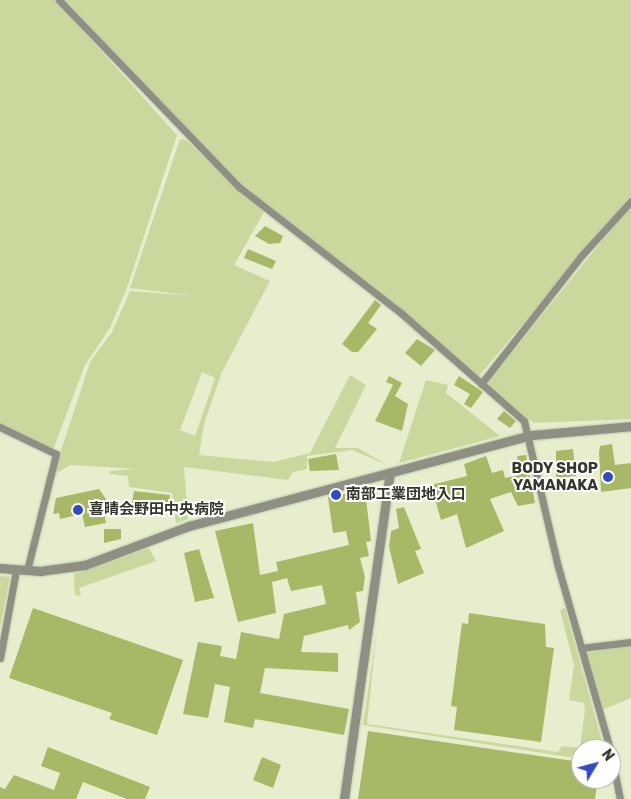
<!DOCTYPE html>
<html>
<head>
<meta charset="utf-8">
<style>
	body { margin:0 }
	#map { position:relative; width:631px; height:799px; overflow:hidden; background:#e6eece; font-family:Rubik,"Noto Sans JP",sans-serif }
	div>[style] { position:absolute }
	.green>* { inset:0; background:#cad89e }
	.building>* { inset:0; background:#a7b967 }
	.roads { filter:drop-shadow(0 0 1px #c2c9ad) drop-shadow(0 0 1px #c2c9ad) }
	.minor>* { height:7px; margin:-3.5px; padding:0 3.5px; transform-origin:3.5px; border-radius:3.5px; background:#8d9083 }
	.tertiary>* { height:9px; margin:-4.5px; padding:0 4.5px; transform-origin:4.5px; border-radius:4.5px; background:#8d9083 }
	.dots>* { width:14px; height:14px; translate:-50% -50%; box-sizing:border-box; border:2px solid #fff; border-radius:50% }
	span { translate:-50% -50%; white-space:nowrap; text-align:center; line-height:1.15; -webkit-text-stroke:4px #fff; paint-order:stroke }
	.poi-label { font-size:15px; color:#34372b; font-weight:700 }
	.right { translate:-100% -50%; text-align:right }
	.left { translate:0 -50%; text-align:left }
	.north { position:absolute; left:571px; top:739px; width:50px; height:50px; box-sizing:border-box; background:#fff; border:1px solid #aeafaa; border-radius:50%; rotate:53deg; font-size:14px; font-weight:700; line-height:20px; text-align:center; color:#34372b }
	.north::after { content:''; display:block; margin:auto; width:18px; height:22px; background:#344bbd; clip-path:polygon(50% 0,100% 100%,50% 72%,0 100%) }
</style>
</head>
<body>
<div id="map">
	<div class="green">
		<div style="clip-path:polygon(0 0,55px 0,177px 135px,128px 285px,110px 328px,85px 365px,53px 450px,0 424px)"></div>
		<div style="clip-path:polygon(65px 0,631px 0,631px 196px,478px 377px,230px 174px)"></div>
		<div style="clip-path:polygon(evenodd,180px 139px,186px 140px,264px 212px,234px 265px,270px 281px,222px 372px,204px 424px,199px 455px,273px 462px,310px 453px,350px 375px,366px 385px,335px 448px,358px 448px,387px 465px,352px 450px,307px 456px,307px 469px,293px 472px,288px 480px,184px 467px,188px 519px,176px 523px,172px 493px,129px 487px,128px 476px,110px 474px,110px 471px,136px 469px,71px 465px,53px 475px,90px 362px,112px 332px,130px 291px,193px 296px,130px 288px,180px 139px,202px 372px,215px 378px,195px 436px,180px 430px,202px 372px)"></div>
		<div style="clip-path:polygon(631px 205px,631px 419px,534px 423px,489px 387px,489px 381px)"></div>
		<div style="clip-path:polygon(426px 380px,448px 385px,446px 393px,500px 436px,399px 463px)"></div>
		<div style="clip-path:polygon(149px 548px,156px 561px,79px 588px,81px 596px,75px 595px,74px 574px)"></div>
		<div style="clip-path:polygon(0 576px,10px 577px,0 629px)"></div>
		<div style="clip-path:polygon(565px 608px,604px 749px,581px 749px,581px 759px,363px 725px,377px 630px,367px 724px,558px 752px,562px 746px,580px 748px,585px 709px,584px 703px,569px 700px,574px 665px,560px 610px)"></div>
		<div style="clip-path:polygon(631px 646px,631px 698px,602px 710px,586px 653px)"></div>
	</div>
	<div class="building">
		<div style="clip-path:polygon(265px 226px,283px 236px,280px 243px,269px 244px,255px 236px)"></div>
		<div style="clip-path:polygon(248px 249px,276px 261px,272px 269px,244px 258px)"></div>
		<div style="clip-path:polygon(375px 300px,381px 305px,368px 323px,377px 329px,358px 352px,352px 352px,342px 344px)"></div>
		<div style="clip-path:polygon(417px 339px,435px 350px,421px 366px,405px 353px)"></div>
		<div style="clip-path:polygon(389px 376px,402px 383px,395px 396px,408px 404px,402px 431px,375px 421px,393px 385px,386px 382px)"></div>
		<div style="clip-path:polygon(459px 376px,483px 392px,471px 408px,464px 404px,470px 394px,454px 385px)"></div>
		<div style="clip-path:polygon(504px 411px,516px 421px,510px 428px,497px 419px)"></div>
		<div style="clip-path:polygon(612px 444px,615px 465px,631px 463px,631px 488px,601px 492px,599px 452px,600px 446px)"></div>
		<div style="clip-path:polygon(573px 449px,576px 476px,556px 478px,556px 451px)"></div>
		<div style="clip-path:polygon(336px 454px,339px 470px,310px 471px,308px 459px)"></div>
		<div style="clip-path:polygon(526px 455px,535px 503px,518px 506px,511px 492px,490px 499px,504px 531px,466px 548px,457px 514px,441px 520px,431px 485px,467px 476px,464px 464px,486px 456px,492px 473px,503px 470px,505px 478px,520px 475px,517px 456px)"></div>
		<div style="clip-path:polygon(99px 489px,108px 502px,102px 503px,106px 523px,85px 527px,82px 514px,60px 519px,59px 513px,53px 514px,56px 498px)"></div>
		<div style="clip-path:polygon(365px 490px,371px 541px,366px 542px,369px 556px,360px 558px,365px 577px,363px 591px,356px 592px,360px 622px,349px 630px,348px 625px,304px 636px,301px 652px,338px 653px,338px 672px,265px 668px,260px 693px,349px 709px,344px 735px,255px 719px,253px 728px,224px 722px,230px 687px,215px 684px,208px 718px,183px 714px,198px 642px,222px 646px,220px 656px,236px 659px,241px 632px,279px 639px,284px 614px,326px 604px,322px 585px,291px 591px,287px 578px,272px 582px,276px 613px,238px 622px,215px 531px,253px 523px,260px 575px,278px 571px,276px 562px,349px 545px,346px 531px,333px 533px,328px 497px)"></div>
		<div style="clip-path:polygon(134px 491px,170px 495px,168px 513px,132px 503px)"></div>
		<div style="clip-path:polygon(404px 507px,421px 549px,415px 551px,424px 573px,398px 584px,389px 547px,391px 531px,399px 528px,396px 509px)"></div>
		<div style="clip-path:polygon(104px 529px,121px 529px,121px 539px,104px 543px)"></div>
		<div style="clip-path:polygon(199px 549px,214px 598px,195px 602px,184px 553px)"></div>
		<div style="clip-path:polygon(33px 608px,183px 660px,157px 735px,109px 719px,112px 713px,9px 678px)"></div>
		<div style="clip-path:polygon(469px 613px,545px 624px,546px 647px,554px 648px,541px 742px,454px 730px,457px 707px,451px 706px,462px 623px,468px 624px)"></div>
		<div style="clip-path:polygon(368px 731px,581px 762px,581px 779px,598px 779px,595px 799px,358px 799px)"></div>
		<div style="clip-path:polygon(48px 747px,150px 787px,145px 799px,127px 799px,83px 782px,76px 799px,0 799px,0 787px,5px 789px,14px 775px,54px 790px,60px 773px,41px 766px)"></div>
		<div style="clip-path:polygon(262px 757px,281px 765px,273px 788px,253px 780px)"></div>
	</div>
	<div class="roads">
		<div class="minor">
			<div style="left:59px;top:0;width:260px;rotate:46.1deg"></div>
			<div style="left:239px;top:187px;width:205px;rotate:37.9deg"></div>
			<div style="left:401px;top:313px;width:164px;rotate:41.3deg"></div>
			<div style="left:524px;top:421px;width:146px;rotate:76.9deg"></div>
			<div style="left:557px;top:563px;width:193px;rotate:74.1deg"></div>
			<div style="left:481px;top:384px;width:162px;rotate:-52deg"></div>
			<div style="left:581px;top:256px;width:74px;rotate:-47.7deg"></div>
			<div style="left:0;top:427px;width:62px;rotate:25.7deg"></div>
			<div style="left:56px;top:454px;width:120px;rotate:104deg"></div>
			<div style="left:581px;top:648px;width:50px;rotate:-6.8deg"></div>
			<div style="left:0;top:658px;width:89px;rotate:-79.7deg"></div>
			<div style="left:611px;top:754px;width:46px;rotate:78.7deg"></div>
		</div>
		<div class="tertiary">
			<div style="left:0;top:568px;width:40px;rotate:4.3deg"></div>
			<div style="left:40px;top:571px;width:45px;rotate:-7.6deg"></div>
			<div style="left:85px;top:565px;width:111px;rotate:-20.6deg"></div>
			<div style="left:189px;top:526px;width:354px;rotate:-14.9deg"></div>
			<div style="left:531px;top:435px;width:100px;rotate:-5.1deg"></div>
			<div style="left:344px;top:799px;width:329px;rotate:-82deg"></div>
		</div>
	</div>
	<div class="dots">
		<div style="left:608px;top:477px;background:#344bbd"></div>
		<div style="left:336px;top:495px;background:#344bbd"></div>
		<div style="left:78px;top:510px;background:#344bbd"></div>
	</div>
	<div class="poi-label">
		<span class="right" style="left:598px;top:477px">BODY SHOP<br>YAMANAKA</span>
		<span class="left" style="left:346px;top:495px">南部工業団地入口</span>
		<span class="left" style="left:89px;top:510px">喜晴会野田中央病院</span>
	</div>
	<div class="north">N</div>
</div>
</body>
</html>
